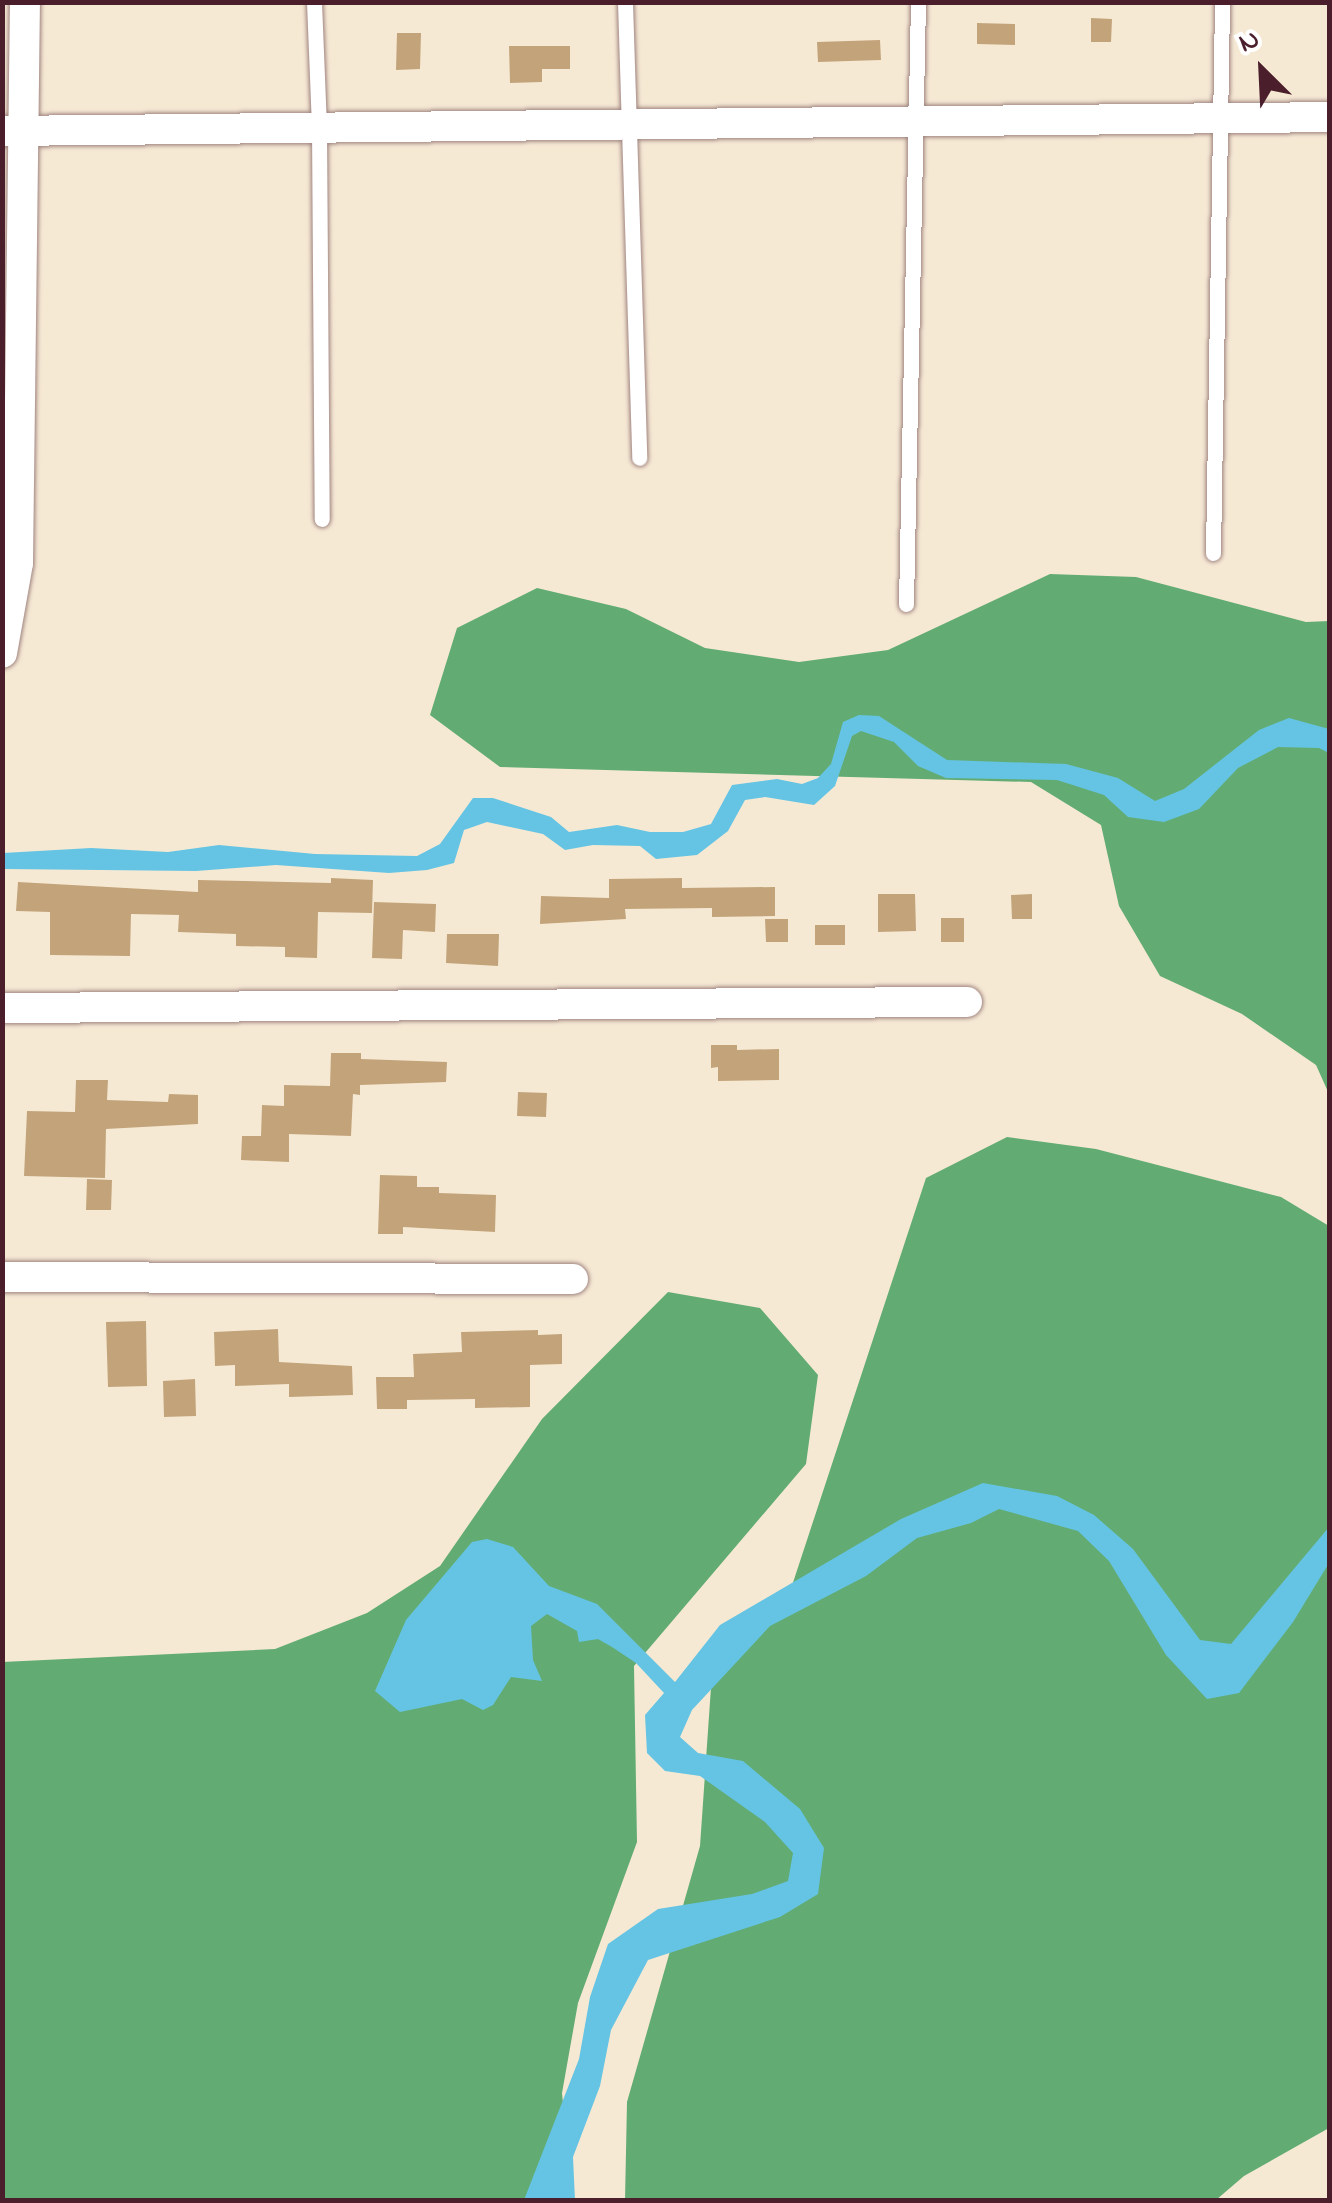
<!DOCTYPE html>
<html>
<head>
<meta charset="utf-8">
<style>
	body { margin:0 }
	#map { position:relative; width:1332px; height:2203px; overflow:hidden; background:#f6e9d4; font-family:"Indie Flower",sans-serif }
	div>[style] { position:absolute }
	.forest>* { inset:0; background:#62ac74 }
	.water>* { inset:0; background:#65c4e3 }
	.building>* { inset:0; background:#c3a47a }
	.roads { filter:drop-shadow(0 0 2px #a08480) drop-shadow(0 0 2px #a08480) }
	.lane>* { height:15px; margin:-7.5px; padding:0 7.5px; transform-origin:7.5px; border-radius:7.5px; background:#fff }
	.street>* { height:30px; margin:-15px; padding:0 15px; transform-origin:15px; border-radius:15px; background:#fff }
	span { translate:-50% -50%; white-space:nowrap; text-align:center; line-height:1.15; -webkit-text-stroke:9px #fff; paint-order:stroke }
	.frame { position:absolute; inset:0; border:5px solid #4a1f2b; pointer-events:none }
	.north { position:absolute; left:1212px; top:20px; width:100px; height:100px; -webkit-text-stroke:8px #fff; paint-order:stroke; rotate:336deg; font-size:28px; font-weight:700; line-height:40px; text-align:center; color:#4a1f2b }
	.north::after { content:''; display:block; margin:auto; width:35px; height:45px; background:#4a1f2b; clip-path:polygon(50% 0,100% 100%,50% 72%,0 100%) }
</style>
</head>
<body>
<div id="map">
	<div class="forest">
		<div style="clip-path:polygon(1050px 574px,1136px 577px,1306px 622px,1329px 621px,1329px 1094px,1316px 1065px,1242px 1014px,1160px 976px,1119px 906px,1101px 825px,1031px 782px,500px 767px,430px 715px,457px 628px,537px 588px,626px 609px,705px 648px,799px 662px,888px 650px)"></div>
		<div style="clip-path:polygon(1007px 1137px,1096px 1149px,1281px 1197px,1329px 1226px,1329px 2128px,1244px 2176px,1216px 2200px,625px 2200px,627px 2102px,700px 1846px,712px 1673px,783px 1613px,926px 1178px)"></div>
		<div style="clip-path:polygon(668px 1292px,760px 1308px,818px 1375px,806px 1464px,634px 1666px,637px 1842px,578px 2003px,562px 2093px,573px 2200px,3px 2200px,2px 1662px,275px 1649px,367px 1613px,440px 1566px,542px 1419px)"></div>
	</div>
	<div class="water">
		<div style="clip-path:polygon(859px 715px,879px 716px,947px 760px,1066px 764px,1118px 778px,1155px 801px,1184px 789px,1259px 730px,1289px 718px,1329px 729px,1329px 753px,1319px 748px,1278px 747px,1238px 768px,1199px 809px,1164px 822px,1128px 817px,1104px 795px,1057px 780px,946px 778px,918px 766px,894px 742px,861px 731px,852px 736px,835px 786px,814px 805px,765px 797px,745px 800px,728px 831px,697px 855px,656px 859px,640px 846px,593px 845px,565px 850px,543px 834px,487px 822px,464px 830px,454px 863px,427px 870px,389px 873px,276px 865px,196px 871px,3px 869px,3px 853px,91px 848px,168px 852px,219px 845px,315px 854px,417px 856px,440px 844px,473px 798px,493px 798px,551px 817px,569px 832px,617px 825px,650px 832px,683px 832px,711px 824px,732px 785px,777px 779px,802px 784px,818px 778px,831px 764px,843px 722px)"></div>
		<div style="clip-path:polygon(983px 1483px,1057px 1496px,1094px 1515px,1133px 1549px,1200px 1640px,1231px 1644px,1329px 1527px,1329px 1563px,1293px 1622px,1239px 1693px,1207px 1699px,1166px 1655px,1109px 1561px,1078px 1531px,999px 1509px,971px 1523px,917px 1538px,866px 1576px,770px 1626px,692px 1710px,680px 1737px,698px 1753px,743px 1761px,800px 1809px,824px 1848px,818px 1894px,780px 1917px,648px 1960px,611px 2030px,600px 2086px,573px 2157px,575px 2200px,524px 2200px,579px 2059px,590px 1997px,608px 1944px,658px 1909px,752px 1894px,788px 1881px,793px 1853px,765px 1822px,700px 1776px,665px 1771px,647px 1753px,645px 1715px,664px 1693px,636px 1663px,612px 1647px,598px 1639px,579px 1642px,577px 1631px,547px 1614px,531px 1626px,533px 1660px,542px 1681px,511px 1677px,493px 1705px,483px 1710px,462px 1699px,400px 1712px,375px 1691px,406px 1620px,472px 1542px,487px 1539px,513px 1547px,549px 1586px,597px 1604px,675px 1682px,720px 1625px,901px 1519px)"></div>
	</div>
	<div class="building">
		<div style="clip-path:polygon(1091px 18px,1112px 19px,1111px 42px,1091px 42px)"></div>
		<div style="clip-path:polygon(977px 23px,1015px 24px,1015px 45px,977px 44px)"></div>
		<div style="clip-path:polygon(397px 33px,421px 33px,420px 69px,396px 70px)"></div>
		<div style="clip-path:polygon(880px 40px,881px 60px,818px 62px,817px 42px)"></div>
		<div style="clip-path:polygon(509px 46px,570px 46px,570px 69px,542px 69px,542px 82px,510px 83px)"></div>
		<div style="clip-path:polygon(331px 878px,373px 880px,372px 913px,318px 912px,317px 958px,285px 957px,285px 947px,236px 946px,236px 934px,178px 932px,179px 915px,131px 914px,130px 956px,50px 955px,50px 912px,16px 911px,18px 882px,198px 892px,198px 880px,331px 883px)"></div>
		<div style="clip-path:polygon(682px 878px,682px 888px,775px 887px,775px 916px,712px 917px,712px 908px,625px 909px,626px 919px,540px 924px,541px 896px,609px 898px,609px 879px)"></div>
		<div style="clip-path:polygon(878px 894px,915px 894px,916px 931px,878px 932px)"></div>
		<div style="clip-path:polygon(1032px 894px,1032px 919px,1012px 919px,1011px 895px)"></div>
		<div style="clip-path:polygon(374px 902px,436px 904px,435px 932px,403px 930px,402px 959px,372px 958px)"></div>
		<div style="clip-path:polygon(941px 918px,964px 918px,964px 942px,941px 942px)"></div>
		<div style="clip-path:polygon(765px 919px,788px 919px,788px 942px,766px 942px)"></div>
		<div style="clip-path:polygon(815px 925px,845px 925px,845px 945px,815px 945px)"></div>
		<div style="clip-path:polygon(447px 934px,499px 934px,498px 966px,446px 963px)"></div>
		<div style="clip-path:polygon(711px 1045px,737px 1045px,737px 1050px,779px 1049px,779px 1080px,718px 1081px,718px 1067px,711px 1068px)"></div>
		<div style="clip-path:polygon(331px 1053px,361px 1053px,361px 1059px,447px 1062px,446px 1082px,360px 1085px,360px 1095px,353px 1094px,351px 1136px,289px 1134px,289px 1162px,241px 1160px,242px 1136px,261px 1136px,262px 1105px,284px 1106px,284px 1085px,330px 1086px)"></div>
		<div style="clip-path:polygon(76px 1080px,108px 1080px,107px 1100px,168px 1102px,169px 1094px,198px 1095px,198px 1124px,106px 1129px,105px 1178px,24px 1176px,27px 1111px,75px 1112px)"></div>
		<div style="clip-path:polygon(518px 1092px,547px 1093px,546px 1117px,517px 1116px)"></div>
		<div style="clip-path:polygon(380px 1175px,417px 1176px,417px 1187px,439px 1187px,439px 1193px,496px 1195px,495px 1232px,403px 1227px,403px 1234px,378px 1234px)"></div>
		<div style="clip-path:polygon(87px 1179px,112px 1180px,111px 1210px,86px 1210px)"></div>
		<div style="clip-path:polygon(146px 1321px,147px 1386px,108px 1387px,106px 1322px)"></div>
		<div style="clip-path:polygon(278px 1329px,279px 1362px,352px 1366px,353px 1395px,289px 1397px,289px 1384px,235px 1386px,235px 1365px,215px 1366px,214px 1332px)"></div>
		<div style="clip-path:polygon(538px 1330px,538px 1335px,562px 1334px,562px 1364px,530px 1365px,530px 1407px,475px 1408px,475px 1399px,407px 1400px,407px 1409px,377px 1409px,376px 1377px,414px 1377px,413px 1354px,462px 1352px,461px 1332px)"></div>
		<div style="clip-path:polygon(195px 1379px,196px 1416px,164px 1417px,163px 1381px)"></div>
	</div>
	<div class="roads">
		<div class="lane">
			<div style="left:314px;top:2px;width:126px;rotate:87.7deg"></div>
			<div style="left:319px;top:128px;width:391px;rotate:89.6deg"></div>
			<div style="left:625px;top:2px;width:456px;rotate:88.2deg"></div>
			<div style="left:1213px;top:553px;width:551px;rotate:-89.06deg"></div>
			<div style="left:906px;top:604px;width:602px;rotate:-88.86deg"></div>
		</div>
		<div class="street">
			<div style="left:2px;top:131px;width:1328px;rotate:-0.6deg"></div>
			<div style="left:2px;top:653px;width:91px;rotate:-79.9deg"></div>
			<div style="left:18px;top:563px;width:561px;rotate:-89.29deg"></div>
			<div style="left:2px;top:1008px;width:965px;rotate:-0.36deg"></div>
			<div style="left:2px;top:1277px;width:571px;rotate:0.2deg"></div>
		</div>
	</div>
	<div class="frame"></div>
	<div class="north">N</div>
</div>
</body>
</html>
